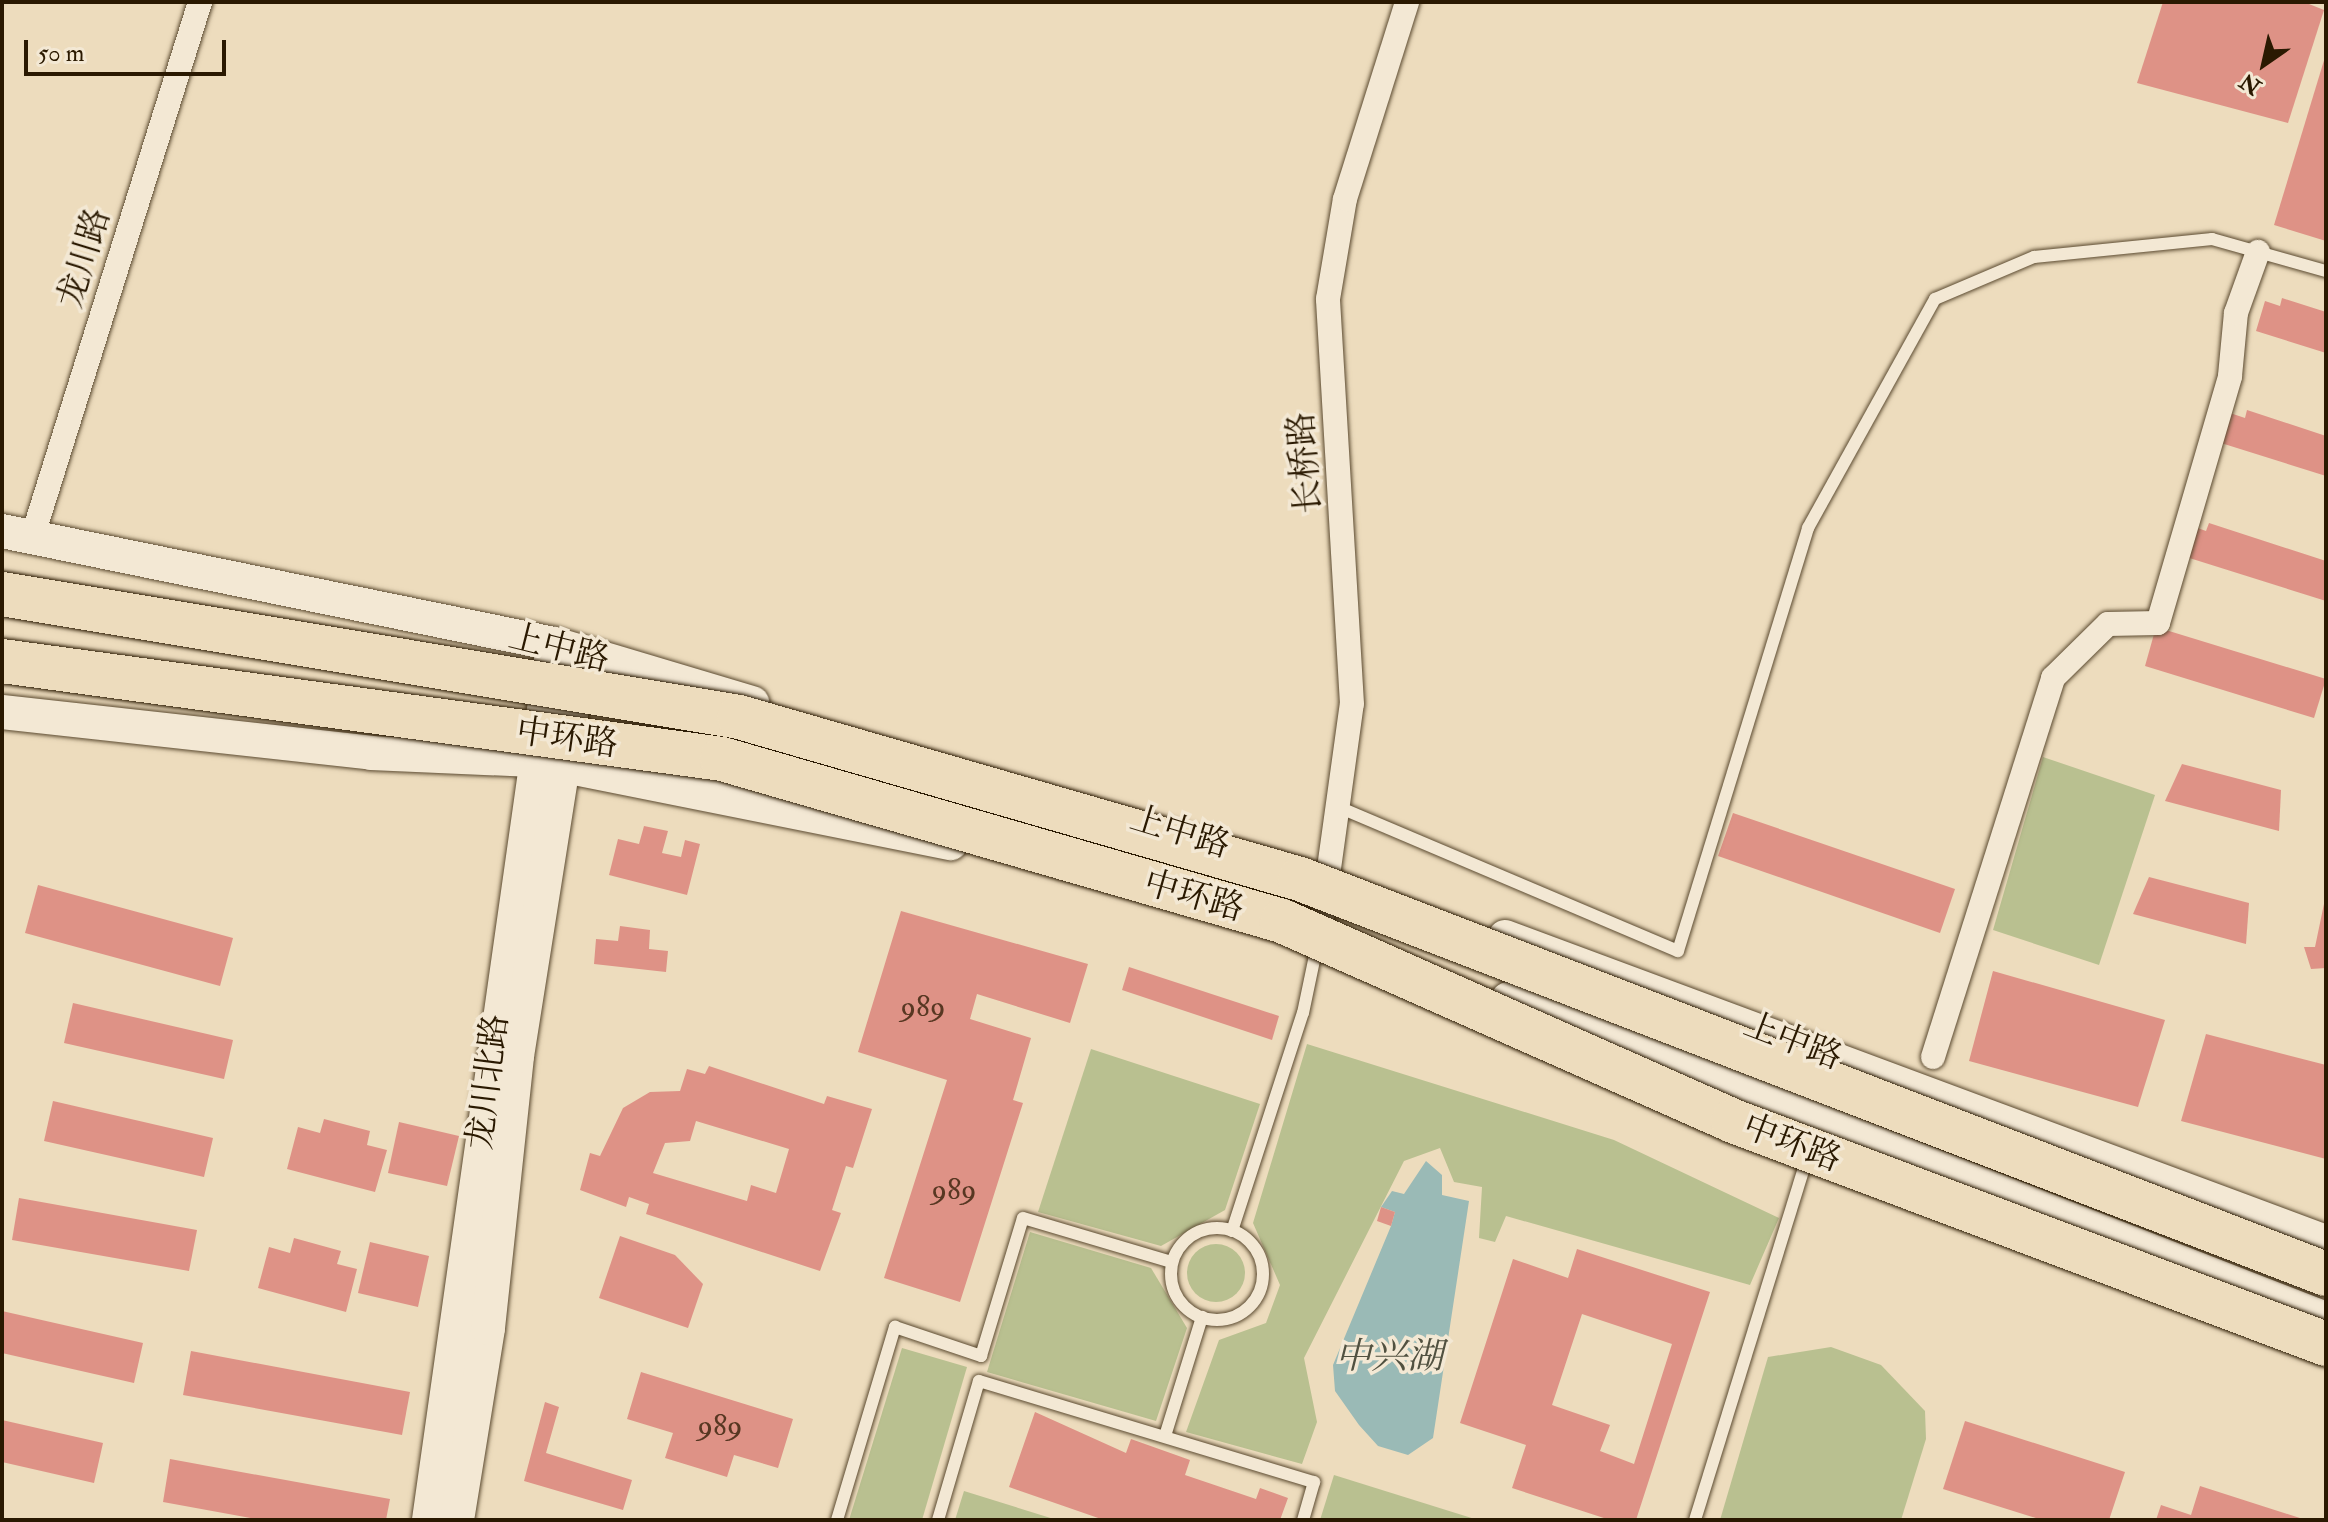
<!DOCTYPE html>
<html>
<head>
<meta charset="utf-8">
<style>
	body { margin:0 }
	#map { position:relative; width:2328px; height:1522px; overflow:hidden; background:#eddcbd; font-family:"IM FELL Double Pica","Noto Serif SC",serif }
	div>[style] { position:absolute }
	.green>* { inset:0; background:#b9c090 }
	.round { border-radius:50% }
	.water>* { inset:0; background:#9abab6 }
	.building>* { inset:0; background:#de9286 }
	.roads { filter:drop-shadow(0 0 2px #5b4a30) drop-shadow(0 0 2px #5b4a30) }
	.lane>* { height:12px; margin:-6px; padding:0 6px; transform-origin:6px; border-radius:6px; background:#f3e8d4 }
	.lane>.ring { margin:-6px; padding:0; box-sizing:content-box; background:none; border:12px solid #f3e8d4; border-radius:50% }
	.street>* { height:24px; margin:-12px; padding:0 12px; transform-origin:12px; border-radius:12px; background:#f3e8d4 }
	.secondary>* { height:34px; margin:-17px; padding:0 17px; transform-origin:17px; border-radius:17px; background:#f3e8d4 }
	.bridges { filter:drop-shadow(0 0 2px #2a1901) drop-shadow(0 0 2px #2a1901) }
	.highway-bridge>* { height:44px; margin:-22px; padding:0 22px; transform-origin:22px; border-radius:22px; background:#eddcbd }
	span { translate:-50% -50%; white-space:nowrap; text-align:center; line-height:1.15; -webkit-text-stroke:7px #f3e8d4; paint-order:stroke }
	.number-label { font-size:30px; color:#573722 }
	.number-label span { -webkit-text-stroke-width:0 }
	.street-label { font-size:34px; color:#2a1901 }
	.water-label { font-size:36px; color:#515140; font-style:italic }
	.frame { position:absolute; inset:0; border:4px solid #2a1901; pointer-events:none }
	.north { position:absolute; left:2224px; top:24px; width:80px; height:80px; -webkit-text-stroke:6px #f3e8d4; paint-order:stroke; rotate:214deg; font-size:22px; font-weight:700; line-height:32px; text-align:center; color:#2a1901 }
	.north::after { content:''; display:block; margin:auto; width:28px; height:36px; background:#2a1901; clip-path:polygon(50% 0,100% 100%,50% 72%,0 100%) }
	.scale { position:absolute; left:24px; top:40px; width:202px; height:36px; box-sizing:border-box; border:4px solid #2a1901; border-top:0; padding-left:10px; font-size:24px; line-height:28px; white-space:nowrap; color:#2a1901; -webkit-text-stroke:6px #f3e8d4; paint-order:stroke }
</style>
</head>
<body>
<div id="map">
	<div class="green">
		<div style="clip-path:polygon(2043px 757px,2155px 795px,2099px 965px,1993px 930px)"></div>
		<div style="clip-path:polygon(1307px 1044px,1614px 1140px,1779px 1218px,1750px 1285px,1506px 1216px,1495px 1242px,1479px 1238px,1482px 1187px,1454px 1182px,1440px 1148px,1404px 1161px,1304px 1358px,1317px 1422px,1302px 1464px,1186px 1432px,1219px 1340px,1266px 1323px,1280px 1285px,1253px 1223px)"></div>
		<div style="clip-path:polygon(1091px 1049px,1260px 1104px,1225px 1210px,1161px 1246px,1038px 1212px)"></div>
		<div style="clip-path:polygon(1030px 1232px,1151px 1268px,1187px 1328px,1156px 1421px,987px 1372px)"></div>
		<div class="round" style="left:1187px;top:1244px;width:58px;height:58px"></div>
		<div style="clip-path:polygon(1831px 1347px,1881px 1365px,1925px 1411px,1926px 1439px,1901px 1520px,1720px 1520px,1768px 1357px)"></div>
		<div style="clip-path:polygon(902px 1348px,967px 1367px,922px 1520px,849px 1520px)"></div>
		<div style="clip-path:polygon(1334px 1475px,1478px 1520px,1320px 1520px)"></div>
		<div style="clip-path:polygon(964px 1491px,1057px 1520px,955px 1520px)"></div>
	</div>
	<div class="water">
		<div style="clip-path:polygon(1426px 1161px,1442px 1175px,1442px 1195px,1469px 1201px,1433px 1438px,1408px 1455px,1378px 1446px,1359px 1425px,1335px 1391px,1333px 1365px,1391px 1226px,1395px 1212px,1381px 1207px,1392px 1191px,1404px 1194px)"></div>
	</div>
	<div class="building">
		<div style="clip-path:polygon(2163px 2px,2304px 2px,2324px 10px,2288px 123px,2137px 83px)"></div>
		<div style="clip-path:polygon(2325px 57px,2326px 57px,2326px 241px,2274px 225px)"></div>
		<div style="clip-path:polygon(2282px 298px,2326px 312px,2326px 353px,2256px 331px,2265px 301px,2280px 306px)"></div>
		<div style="clip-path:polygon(2247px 410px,2326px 436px,2326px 476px,2221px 443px,2230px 413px,2245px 418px)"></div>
		<div style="clip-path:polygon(2209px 523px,2326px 561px,2326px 601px,2183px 556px,2192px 526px,2206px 531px)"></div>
		<div style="clip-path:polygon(2156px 627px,2326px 679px,2314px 718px,2145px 666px)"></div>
		<div style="clip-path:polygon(2182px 764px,2281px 790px,2279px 831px,2165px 801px)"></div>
		<div style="clip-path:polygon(1733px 813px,1955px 889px,1940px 933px,1718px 856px)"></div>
		<div style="clip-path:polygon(644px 826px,668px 831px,662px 853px,681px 857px,685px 840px,700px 844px,687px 895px,609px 875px,618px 839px,639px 844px)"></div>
		<div style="clip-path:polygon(2149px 877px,2249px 903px,2246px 944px,2133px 914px)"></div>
		<div style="clip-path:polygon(38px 885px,233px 938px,220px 986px,25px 933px)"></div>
		<div style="clip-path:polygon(2325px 899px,2326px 899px,2326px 968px,2311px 969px,2304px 947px,2315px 947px)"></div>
		<div style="clip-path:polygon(901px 911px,1088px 964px,1070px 1023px,977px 994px,970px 1019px,1031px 1038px,1013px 1100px,1023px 1103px,960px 1302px,884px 1278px,947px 1080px,858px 1052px)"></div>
		<div style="clip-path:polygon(620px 926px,650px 930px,649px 949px,668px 951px,666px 972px,594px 964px,596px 939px,618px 941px)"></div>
		<div style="clip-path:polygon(1129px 967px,1279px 1016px,1272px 1040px,1122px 990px)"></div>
		<div style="clip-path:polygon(1993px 971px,2165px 1020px,2138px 1107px,1969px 1061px)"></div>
		<div style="clip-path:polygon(73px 1003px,233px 1040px,224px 1079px,64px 1043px)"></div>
		<div style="clip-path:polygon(2206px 1034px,2326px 1065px,2326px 1159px,2181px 1121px)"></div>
		<div style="clip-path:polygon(evenodd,709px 1066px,824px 1104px,827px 1096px,872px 1109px,853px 1168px,846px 1166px,832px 1210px,841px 1213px,820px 1271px,646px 1214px,649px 1204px,629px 1197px,626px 1207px,580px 1190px,590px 1153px,600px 1156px,623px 1108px,650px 1092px,680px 1091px,687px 1069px,705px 1074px,709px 1066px,696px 1121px,789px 1149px,776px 1193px,751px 1185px,747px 1201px,653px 1173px,665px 1143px,690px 1141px,696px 1121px)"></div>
		<div style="clip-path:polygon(53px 1101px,213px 1138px,204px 1177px,44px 1141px)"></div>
		<div style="clip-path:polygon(324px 1119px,370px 1131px,367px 1145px,387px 1150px,375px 1192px,287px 1169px,298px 1127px,320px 1133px)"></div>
		<div style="clip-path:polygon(399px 1122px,459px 1136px,447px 1186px,388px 1173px)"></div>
		<div style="clip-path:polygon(19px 1198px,197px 1230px,189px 1271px,12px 1240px)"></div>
		<div style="clip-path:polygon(1381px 1207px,1395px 1212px,1391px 1226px,1377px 1221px)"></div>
		<div style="clip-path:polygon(620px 1236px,675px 1255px,703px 1284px,688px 1328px,599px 1298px)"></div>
		<div style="clip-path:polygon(294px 1238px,341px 1251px,337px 1264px,357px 1269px,346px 1312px,258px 1288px,269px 1247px,290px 1253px)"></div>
		<div style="clip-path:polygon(370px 1242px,429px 1256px,418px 1307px,358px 1293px)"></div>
		<div style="clip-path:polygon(evenodd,1577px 1249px,1710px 1292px,1636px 1520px,1610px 1520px,1512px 1488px,1526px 1445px,1460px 1423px,1513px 1259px,1568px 1278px,1577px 1249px,1582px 1314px,1672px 1344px,1634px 1464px,1600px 1451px,1610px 1425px,1552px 1405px,1582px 1314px)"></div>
		<div style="clip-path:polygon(2px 1311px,143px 1343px,134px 1383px,2px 1353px)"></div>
		<div style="clip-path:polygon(191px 1351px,410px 1392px,402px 1435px,183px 1395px)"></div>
		<div style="clip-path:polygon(641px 1372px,793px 1419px,778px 1468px,734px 1455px,727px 1477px,665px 1458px,673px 1433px,627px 1419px)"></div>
		<div style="clip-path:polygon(545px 1402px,559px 1407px,546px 1453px,632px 1480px,623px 1510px,524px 1481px)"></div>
		<div style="clip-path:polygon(1035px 1412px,1126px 1453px,1131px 1439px,1190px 1460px,1185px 1475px,1256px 1499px,1260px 1488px,1288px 1498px,1280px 1520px,1104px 1520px,1009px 1487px)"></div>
		<div style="clip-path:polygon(2px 1420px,103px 1443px,94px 1483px,2px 1462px)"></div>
		<div style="clip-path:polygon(1965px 1421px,2125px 1472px,2109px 1520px,2042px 1520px,1943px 1489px)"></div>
		<div style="clip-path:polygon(170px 1459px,390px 1499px,386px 1520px,261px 1520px,163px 1502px)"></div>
		<div style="clip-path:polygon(2200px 1486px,2303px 1519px,2303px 1520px,2156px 1520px,2161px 1505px,2191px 1515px)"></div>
	</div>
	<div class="roads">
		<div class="lane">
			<div style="left:1341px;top:808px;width:366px;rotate:23deg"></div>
			<div style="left:1678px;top:951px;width:443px;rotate:-72.9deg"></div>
			<div style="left:1808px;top:528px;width:262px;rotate:-61deg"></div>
			<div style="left:1935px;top:299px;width:108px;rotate:-23deg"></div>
			<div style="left:2034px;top:257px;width:179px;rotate:-5.8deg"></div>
			<div style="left:2212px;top:239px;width:118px;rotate:15.7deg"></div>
			<div class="ring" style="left:1171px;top:1228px;width:80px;height:80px"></div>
			<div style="left:1232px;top:1231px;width:229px;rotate:-72deg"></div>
			<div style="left:1303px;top:1013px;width:68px;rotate:-78.2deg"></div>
			<div style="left:1165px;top:1436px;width:125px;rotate:-72.7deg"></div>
			<div style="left:837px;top:1520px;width:202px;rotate:-73.3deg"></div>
			<div style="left:895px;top:1327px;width:91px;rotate:18.6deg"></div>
			<div style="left:981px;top:1356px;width:144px;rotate:-73.1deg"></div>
			<div style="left:1023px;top:1218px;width:155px;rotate:16.5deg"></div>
			<div style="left:938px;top:1520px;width:145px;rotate:-73.6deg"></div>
			<div style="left:979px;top:1381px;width:350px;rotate:16.8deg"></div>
			<div style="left:1314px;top:1482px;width:40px;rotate:106deg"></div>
			<div style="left:1695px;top:1520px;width:381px;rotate:-72.8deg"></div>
		</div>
		<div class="street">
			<div style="left:33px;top:535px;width:559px;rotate:-72.6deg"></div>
			<div style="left:1321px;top:926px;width:224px;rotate:-82.1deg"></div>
			<div style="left:1352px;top:704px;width:406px;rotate:-93.4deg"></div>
			<div style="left:1328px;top:299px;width:101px;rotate:-80.4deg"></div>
			<div style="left:1345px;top:199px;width:207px;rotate:-72.5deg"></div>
			<div style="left:1933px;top:1057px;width:398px;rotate:-72.4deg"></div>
			<div style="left:2053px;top:678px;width:77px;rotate:-44.5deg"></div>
			<div style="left:2108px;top:624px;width:50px;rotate:-1.1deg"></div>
			<div style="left:2158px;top:623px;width:257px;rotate:-73.7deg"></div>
			<div style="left:2230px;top:376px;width:63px;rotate:-84.6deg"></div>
			<div style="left:2236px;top:313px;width:65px;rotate:-70.2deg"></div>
		</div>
		<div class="secondary">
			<div style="left:2px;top:531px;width:563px;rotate:11.57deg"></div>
			<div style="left:554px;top:644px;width:207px;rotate:16.6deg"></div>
			<div style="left:2px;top:712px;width:371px;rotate:6.3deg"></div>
			<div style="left:371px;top:753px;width:163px;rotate:2.5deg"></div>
			<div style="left:534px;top:760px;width:425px;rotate:11.3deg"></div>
			<div style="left:1505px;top:937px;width:876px;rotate:20.38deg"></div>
			<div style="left:1508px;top:999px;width:878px;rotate:21.37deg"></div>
			<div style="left:429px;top:1520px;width:869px;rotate:-81.93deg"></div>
			<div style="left:457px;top:1520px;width:194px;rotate:-80.8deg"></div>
			<div style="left:488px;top:1328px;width:274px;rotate:-83.9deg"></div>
			<div style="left:517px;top:1056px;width:396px;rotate:-81deg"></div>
		</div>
	</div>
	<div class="bridges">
		<div class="highway-bridge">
			<div style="left:2px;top:594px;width:747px;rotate:9.47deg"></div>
			<div style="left:739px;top:717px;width:584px;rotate:16.11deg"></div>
			<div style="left:1300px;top:879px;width:1099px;rotate:21.06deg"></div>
			<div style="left:2px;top:661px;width:727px;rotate:7.75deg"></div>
			<div style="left:722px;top:759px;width:583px;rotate:16.13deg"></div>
			<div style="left:1282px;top:921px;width:493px;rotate:23.9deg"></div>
			<div style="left:1733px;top:1121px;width:634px;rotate:20.61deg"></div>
		</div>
	</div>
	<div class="number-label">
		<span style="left:923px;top:1007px">989</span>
		<span style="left:954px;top:1190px">989</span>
		<span style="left:720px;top:1426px">989</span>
	</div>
	<div class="street-label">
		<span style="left:84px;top:258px;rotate:-73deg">龙川路</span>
		<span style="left:1305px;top:463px;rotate:-95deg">长桥路</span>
		<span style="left:559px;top:648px;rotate:14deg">上中路</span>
		<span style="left:567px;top:738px;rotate:8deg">中环路</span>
		<span style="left:1180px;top:832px;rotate:17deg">上中路</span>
		<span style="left:1194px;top:896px;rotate:16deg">中环路</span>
		<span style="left:1793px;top:1041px;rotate:21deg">上中路</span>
		<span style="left:488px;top:1082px;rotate:-83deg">龙川北路</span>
		<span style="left:1792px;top:1143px;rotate:21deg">中环路</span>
	</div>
	<div class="water-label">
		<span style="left:1389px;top:1357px">中兴湖</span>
	</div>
	<div class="frame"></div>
	<div class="north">N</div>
	<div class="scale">50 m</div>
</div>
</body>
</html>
